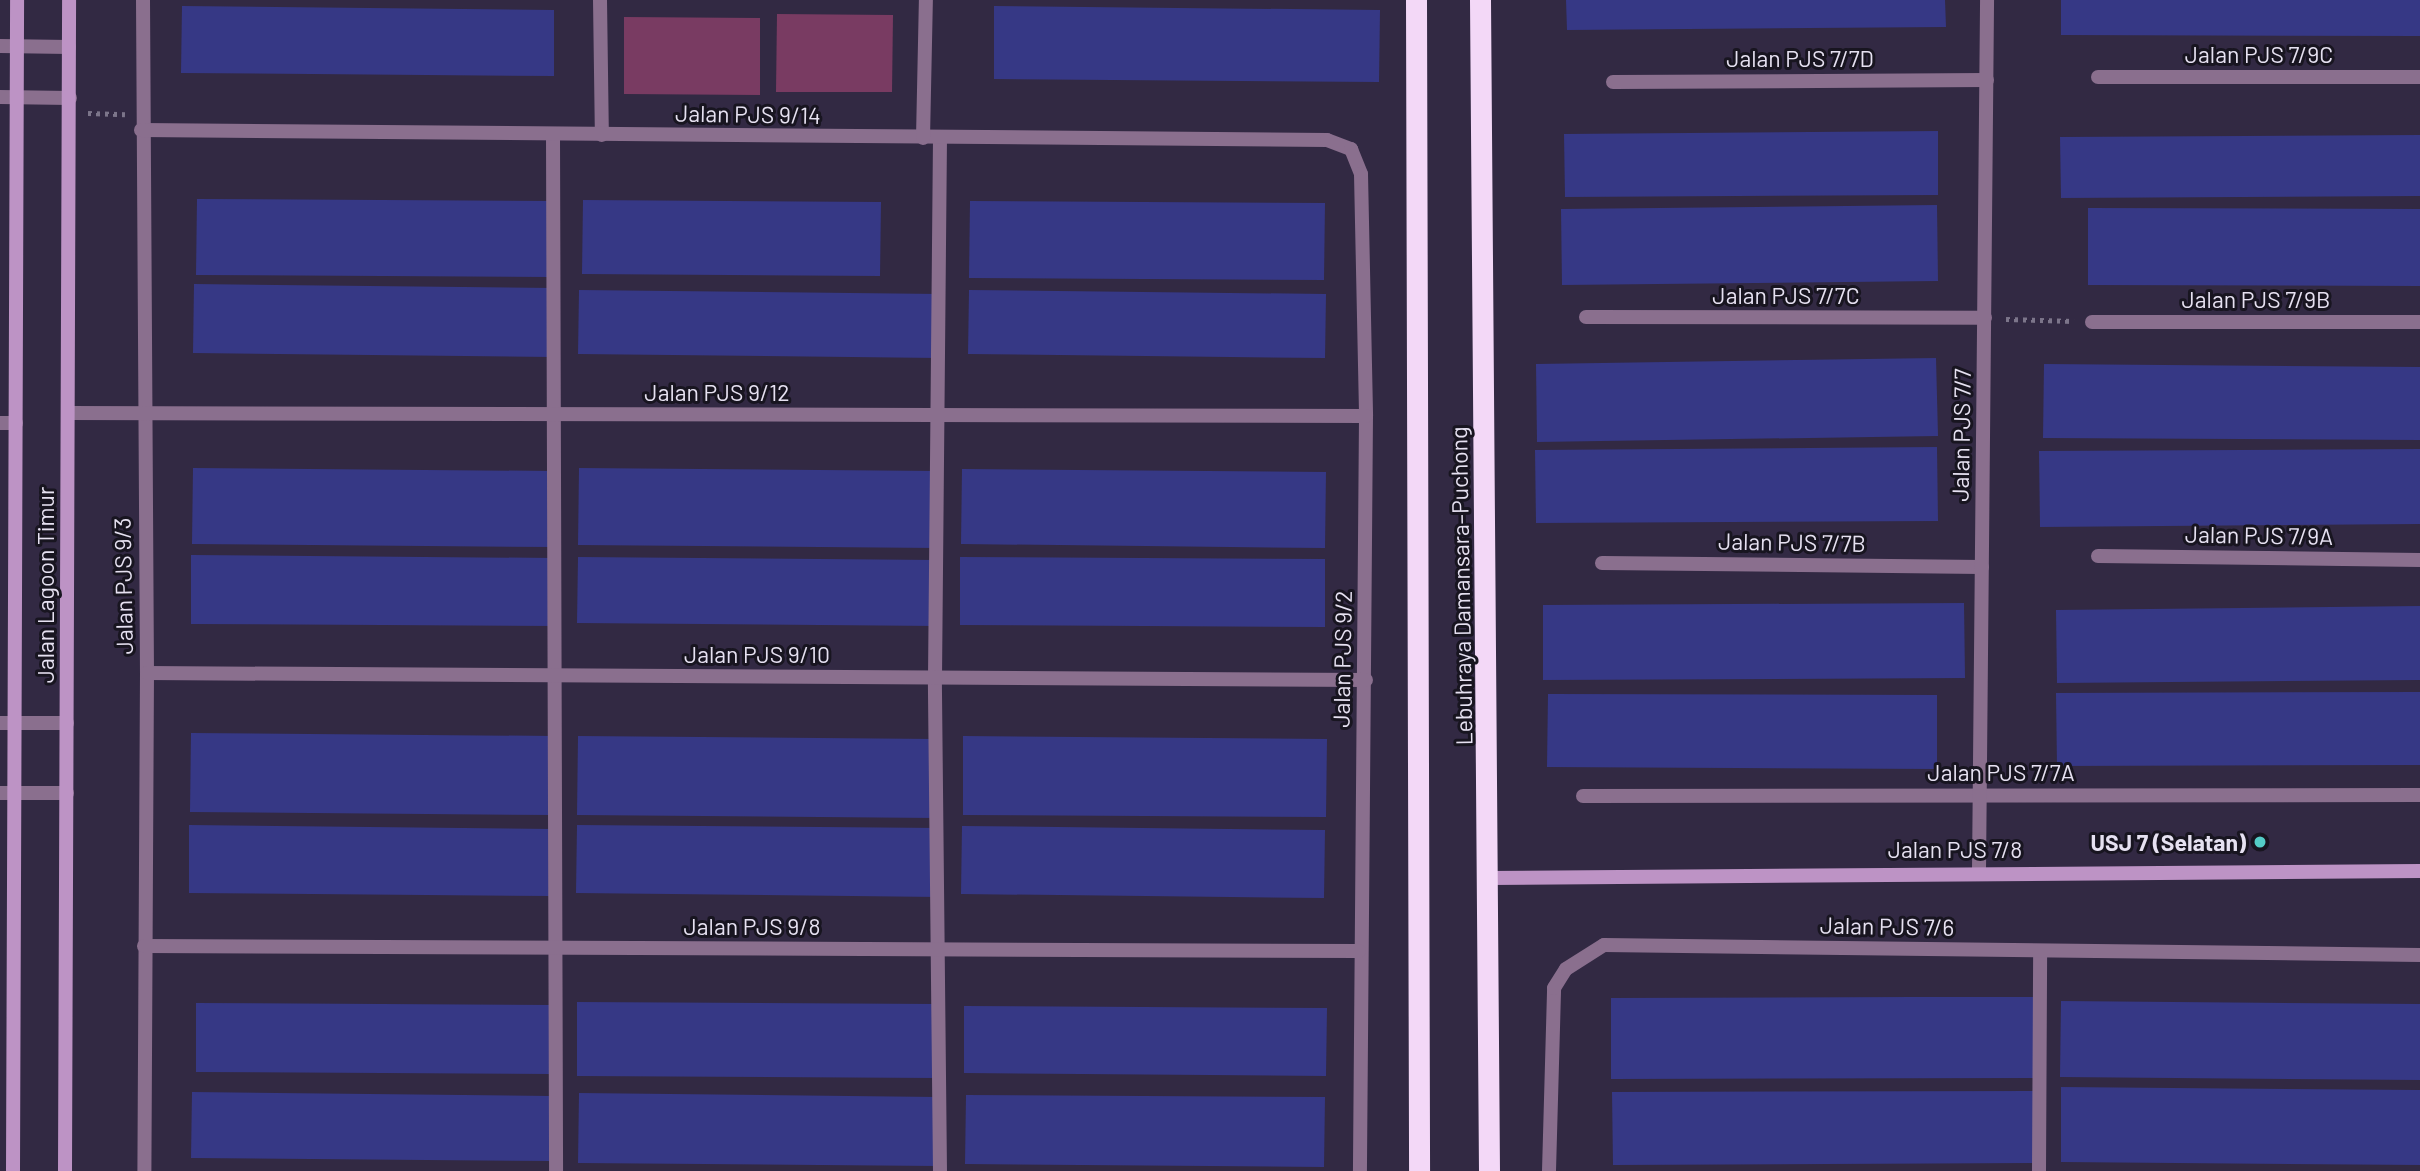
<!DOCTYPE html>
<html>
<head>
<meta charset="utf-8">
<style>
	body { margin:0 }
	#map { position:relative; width:2420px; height:1171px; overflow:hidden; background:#322943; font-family:Barlow,sans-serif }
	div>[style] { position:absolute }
	.green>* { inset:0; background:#793b62 }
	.building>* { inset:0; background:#363885 }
	.path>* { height:4.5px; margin-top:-2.25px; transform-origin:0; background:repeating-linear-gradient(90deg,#7c758a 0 3.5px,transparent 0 8.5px) }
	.lane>* { height:14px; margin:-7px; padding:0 7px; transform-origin:7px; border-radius:7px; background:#8a6f8e }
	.street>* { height:14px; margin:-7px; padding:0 7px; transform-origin:7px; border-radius:7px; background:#8a6f8e }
	.secondary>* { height:14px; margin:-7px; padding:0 7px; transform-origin:7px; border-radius:7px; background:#bd93c5 }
	.highway>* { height:21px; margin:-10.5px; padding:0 10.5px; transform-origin:10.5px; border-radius:10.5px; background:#f3d8f7 }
	.dots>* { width:19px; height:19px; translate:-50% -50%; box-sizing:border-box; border:4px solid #181520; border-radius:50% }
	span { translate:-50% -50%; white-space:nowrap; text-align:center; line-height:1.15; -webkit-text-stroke:6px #181520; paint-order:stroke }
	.street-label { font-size:23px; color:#e6e1f1 }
	.poi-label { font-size:23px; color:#e6e1f1; font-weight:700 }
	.right { translate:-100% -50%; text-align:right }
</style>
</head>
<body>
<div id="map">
	<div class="green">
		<div style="clip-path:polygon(777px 14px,893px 15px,892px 92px,776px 92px)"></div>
		<div style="clip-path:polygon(624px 17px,760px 18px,760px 95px,624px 94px)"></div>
	</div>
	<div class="building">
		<div style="clip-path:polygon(1566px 0,1945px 0,1946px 27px,1567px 30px)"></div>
		<div style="clip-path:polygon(2061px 0,2420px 0,2420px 36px,2061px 35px)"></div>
		<div style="clip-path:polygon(182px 6px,554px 10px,554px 76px,181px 73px)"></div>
		<div style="clip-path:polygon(994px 6px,1380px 10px,1379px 82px,994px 79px)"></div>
		<div style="clip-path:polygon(1938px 131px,1938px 195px,1565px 197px,1564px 134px)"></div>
		<div style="clip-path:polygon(2420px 135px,2420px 196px,2061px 198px,2060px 137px)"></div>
		<div style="clip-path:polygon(197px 199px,551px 201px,550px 277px,196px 275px)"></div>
		<div style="clip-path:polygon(583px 200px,881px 202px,880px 276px,582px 274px)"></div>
		<div style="clip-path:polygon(970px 201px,1325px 203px,1324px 280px,969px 278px)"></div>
		<div style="clip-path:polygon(1937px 205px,1938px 281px,1562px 285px,1561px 209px)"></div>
		<div style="clip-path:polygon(2088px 208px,2420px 209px,2420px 286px,2088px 285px)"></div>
		<div style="clip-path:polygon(194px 284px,553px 288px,552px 357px,193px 353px)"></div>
		<div style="clip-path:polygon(579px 290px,940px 294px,939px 358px,578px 354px)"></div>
		<div style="clip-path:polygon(969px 290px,1326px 294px,1325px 358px,968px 354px)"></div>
		<div style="clip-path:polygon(1936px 358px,1938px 436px,1537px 442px,1536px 364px)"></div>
		<div style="clip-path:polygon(2044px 364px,2420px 367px,2420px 440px,2043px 438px)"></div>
		<div style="clip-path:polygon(1937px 447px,1938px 521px,1536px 523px,1535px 450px)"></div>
		<div style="clip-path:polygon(2420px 449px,2420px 524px,2040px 527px,2039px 451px)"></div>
		<div style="clip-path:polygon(193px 468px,554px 471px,553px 547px,192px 544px)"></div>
		<div style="clip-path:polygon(579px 468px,937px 471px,937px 548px,578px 545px)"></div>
		<div style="clip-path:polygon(962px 469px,1326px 472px,1325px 548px,961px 544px)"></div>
		<div style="clip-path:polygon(191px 555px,554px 558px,554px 626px,191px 624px)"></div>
		<div style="clip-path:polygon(578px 557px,937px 560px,937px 626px,577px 623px)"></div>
		<div style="clip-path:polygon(960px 557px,1325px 559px,1325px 627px,960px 625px)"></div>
		<div style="clip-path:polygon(1964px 603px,1965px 678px,1543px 680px,1543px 605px)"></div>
		<div style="clip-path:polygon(2420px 606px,2420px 680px,2057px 683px,2056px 610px)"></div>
		<div style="clip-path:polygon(2420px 692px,2420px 765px,2057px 766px,2056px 693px)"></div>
		<div style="clip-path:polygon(1548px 694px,1937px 695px,1937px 769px,1547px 767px)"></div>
		<div style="clip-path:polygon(191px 733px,554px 736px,553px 815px,190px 812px)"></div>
		<div style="clip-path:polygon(578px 736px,936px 739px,935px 818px,577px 815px)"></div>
		<div style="clip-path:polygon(963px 736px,1327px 739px,1326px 817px,963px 815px)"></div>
		<div style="clip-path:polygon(189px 825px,552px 829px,551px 896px,189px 893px)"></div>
		<div style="clip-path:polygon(577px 825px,940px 828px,939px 897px,576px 893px)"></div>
		<div style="clip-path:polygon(962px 826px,1325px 830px,1324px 898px,961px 894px)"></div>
		<div style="clip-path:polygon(1914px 997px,2035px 997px,2036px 1078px,1611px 1079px,1611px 998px)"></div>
		<div style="clip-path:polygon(2061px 1001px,2420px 1004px,2420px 1080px,2060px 1077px)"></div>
		<div style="clip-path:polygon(577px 1002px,937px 1004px,936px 1078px,577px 1076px)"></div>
		<div style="clip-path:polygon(196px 1003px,551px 1005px,551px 1074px,196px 1072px)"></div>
		<div style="clip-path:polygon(964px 1006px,1327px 1008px,1326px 1076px,964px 1073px)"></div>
		<div style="clip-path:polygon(2061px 1087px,2420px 1090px,2420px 1165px,2061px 1162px)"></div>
		<div style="clip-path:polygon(2037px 1091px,2037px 1163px,1613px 1165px,1612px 1092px)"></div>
		<div style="clip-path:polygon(192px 1092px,551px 1096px,551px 1161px,191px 1158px)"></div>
		<div style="clip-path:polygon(579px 1093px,937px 1097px,936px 1166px,578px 1163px)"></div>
		<div style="clip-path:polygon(966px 1095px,1325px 1097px,1324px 1167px,965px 1164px)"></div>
	</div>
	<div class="path">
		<div style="left:88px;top:113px;width:37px;rotate:2deg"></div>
		<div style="left:2006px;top:319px;width:68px;rotate:1.7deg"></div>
	</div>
	<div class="lane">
		<div style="left:0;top:46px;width:69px;rotate:0.8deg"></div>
		<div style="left:0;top:97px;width:70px;rotate:0.8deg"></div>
		<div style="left:553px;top:135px;width:1036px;rotate:89.83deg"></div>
		<div style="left:0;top:423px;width:16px"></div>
		<div style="left:0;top:723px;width:67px"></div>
		<div style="left:0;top:793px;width:67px"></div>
		<div style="left:940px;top:1171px;width:493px;rotate:-90.6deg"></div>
		<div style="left:935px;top:678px;width:539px;rotate:-89.47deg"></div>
		<div style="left:2039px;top:1171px;width:220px;rotate:-89.7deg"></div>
	</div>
	<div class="street">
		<div style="left:143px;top:0;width:673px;rotate:89.66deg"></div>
		<div style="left:147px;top:673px;width:498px;rotate:90.3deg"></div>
		<div style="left:600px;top:0;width:135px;rotate:89.2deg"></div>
		<div style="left:2098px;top:77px;width:322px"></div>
		<div style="left:1613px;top:82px;width:374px;rotate:-0.3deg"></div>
		<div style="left:141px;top:130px;width:1186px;rotate:0.48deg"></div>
		<div style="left:1327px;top:140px;width:26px;rotate:21deg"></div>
		<div style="left:1351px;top:149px;width:27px;rotate:68deg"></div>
		<div style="left:1361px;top:174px;width:242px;rotate:88.8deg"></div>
		<div style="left:1366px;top:416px;width:755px;rotate:90.46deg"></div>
		<div style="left:923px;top:138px;width:138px;rotate:-88.8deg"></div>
		<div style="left:1586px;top:317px;width:399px;rotate:0.1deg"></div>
		<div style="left:2092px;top:322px;width:328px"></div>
		<div style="left:68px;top:413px;width:1298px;rotate:0.13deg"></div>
		<div style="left:2098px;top:556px;width:322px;rotate:0.7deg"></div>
		<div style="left:1602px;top:563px;width:380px;rotate:0.6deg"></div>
		<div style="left:147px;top:673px;width:1219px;rotate:0.33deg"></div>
		<div style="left:1583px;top:796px;width:837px;rotate:-0.07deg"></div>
		<div style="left:1979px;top:871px;width:871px;rotate:-89.47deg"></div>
		<div style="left:144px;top:946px;width:1215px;rotate:0.24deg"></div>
		<div style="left:1549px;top:1171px;width:183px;rotate:-88.4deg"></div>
		<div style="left:1554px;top:988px;width:22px;rotate:-58deg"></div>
		<div style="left:1566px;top:969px;width:45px;rotate:-32.3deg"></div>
		<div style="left:1604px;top:945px;width:816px;rotate:0.7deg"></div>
	</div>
	<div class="secondary">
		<div style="left:1489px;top:878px;width:931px;rotate:-0.43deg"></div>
		<div style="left:13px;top:1171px;width:1171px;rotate:-89.8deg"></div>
		<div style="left:65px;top:1171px;width:1171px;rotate:-89.8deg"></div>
	</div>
	<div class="highway">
		<div style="left:1416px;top:0;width:1171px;rotate:89.85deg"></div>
		<div style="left:1480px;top:0;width:1171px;rotate:89.56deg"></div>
	</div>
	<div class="dots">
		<div style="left:2260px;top:842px;background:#54cdc7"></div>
	</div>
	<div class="street-label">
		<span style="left:2259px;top:54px">Jalan PJS 7/9C</span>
		<span style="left:1800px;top:58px">Jalan PJS 7/7D</span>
		<span style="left:748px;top:114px;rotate:1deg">Jalan PJS 9/14</span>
		<span style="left:1786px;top:295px">Jalan PJS 7/7C</span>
		<span style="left:2256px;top:299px">Jalan PJS 7/9B</span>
		<span style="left:717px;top:392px">Jalan PJS 9/12</span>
		<span style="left:1961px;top:435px;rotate:-89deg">Jalan PJS 7/7</span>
		<span style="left:2259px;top:535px;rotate:1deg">Jalan PJS 7/9A</span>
		<span style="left:1792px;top:542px;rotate:1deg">Jalan PJS 7/7B</span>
		<span style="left:45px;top:585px;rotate:-90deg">Jalan Lagoon Timur</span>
		<span style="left:123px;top:586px;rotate:-91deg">Jalan PJS 9/3</span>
		<span style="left:1461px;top:586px;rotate:-91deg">Lebuhraya Damansara–Puchong</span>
		<span style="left:757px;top:654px">Jalan PJS 9/10</span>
		<span style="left:1342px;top:659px;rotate:-89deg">Jalan PJS 9/2</span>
		<span style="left:2001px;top:772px">Jalan PJS 7/7A</span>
		<span style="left:1955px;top:849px">Jalan PJS 7/8</span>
		<span style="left:752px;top:926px">Jalan PJS 9/8</span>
		<span style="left:1887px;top:926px;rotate:1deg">Jalan PJS 7/6</span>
	</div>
	<div class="poi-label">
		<span class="right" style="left:2246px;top:842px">USJ 7 (Selatan)</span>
	</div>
</div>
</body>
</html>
